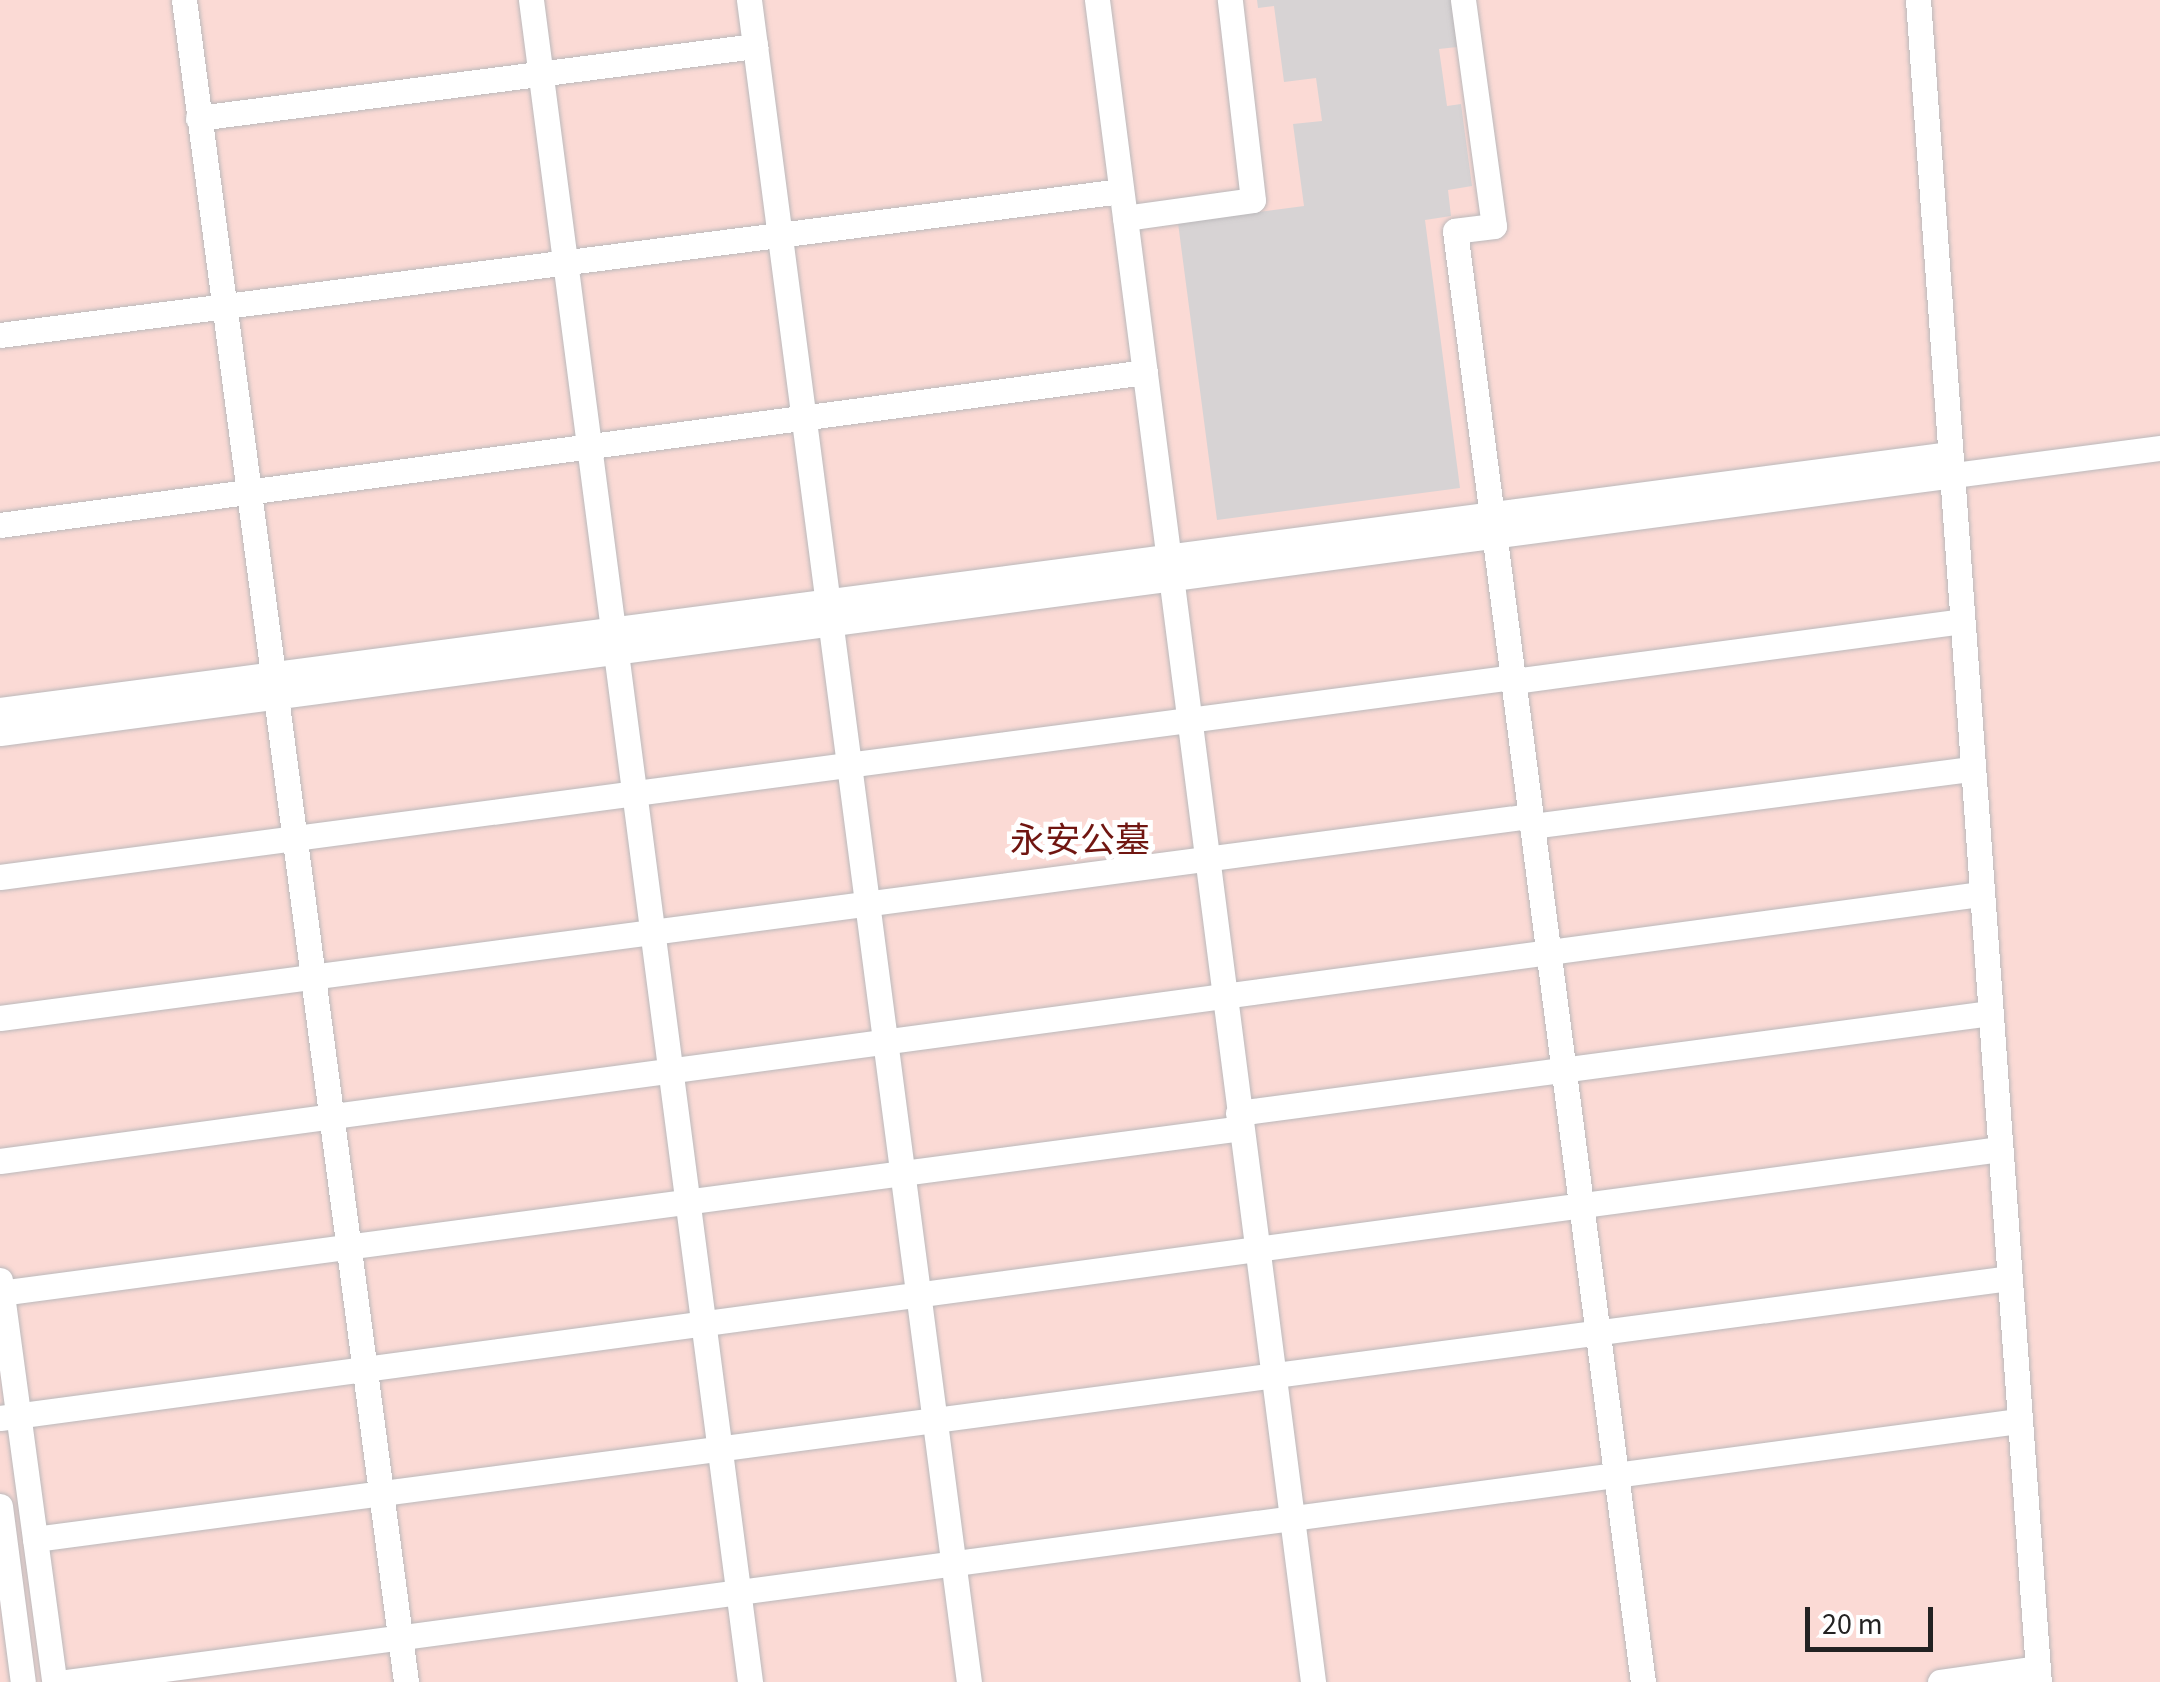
<!DOCTYPE html>
<html>
<head>
<meta charset="utf-8">
<style>
	body { margin:0 }
	#map { position:relative; width:2160px; height:1682px; overflow:hidden; background:#f7f4f6; font-family:"Source Sans 3","Noto Sans SC",sans-serif }
	div>[style] { position:absolute }
	.green>* { inset:0; background:#fbdad5 }
	.building>* { inset:0; background:#d7d3d4 }
	.roads { filter:drop-shadow(0 0 2px #bbb9bb) drop-shadow(0 0 2px #bbb9bb) }
	.service>* { height:25px; margin:-12.5px; padding:0 12.5px; transform-origin:12.5px; border-radius:12.5px; background:#fff }
	span { translate:-50% -50%; white-space:nowrap; text-align:center; line-height:1.15; -webkit-text-stroke:10px #fff; paint-order:stroke }
	.park-label { font-size:35px; color:#701611 }
	.scale { position:absolute; left:1805px; top:1607px; width:128px; height:45px; box-sizing:border-box; border:5px solid #232222; border-top:0; padding-left:12px; font-size:30px; line-height:35px; white-space:nowrap; color:#232222; -webkit-text-stroke:8px #fff; paint-order:stroke }
</style>
</head>
<body>
<div id="map">
	<div class="green">
		<div style="clip-path:polygon(0 0,2160px 0,2160px 1682px,0 1682px)"></div>
	</div>
	<div class="building">
		<div style="clip-path:polygon(1257px 0,1451px 0,1457px 47px,1439px 49px,1447px 106px,1461px 104px,1472px 186px,1448px 190px,1451px 216px,1425px 220px,1460px 488px,1217px 520px,1178px 223px,1304px 206px,1293px 124px,1322px 121px,1316px 78px,1284px 82px,1274px 6px,1258px 8px)"></div>
	</div>
	<div class="roads">
		<div class="service">
			<div style="left:184px;top:0;width:1697px;rotate:82.48deg"></div>
			<div style="left:531px;top:0;width:1696px;rotate:82.58deg"></div>
			<div style="left:749px;top:0;width:1696px;rotate:82.55deg"></div>
			<div style="left:1097px;top:0;width:1696px;rotate:82.68deg"></div>
			<div style="left:1463px;top:0;width:228px;rotate:82.2deg"></div>
			<div style="left:1494px;top:226px;width:39px;rotate:173deg"></div>
			<div style="left:1455px;top:231px;width:1463px;rotate:82.62deg"></div>
			<div style="left:1918px;top:0;width:1686px;rotate:85.89deg"></div>
			<div style="left:198px;top:118px;width:562px;rotate:-7.37deg"></div>
			<div style="left:1125px;top:218px;width:129px;rotate:-8deg"></div>
			<div style="left:1253px;top:200px;width:201px;rotate:-96.6deg"></div>
			<div style="left:0;top:335px;width:1130px;rotate:-7.32deg"></div>
			<div style="left:0;top:525px;width:1155px;rotate:-7.61deg"></div>
			<div style="left:1514px;top:681px;width:452px;rotate:-7.6deg"></div>
			<div style="left:0;top:710px;width:1967px;rotate:-7.48deg"></div>
			<div style="left:0;top:733px;width:2179px;rotate:-7.52deg"></div>
			<div style="left:1532px;top:826px;width:444px;rotate:-7.4deg"></div>
			<div style="left:0;top:877px;width:1526px;rotate:-7.53deg"></div>
			<div style="left:0;top:1018px;width:1544px;rotate:-7.52deg"></div>
			<div style="left:1238px;top:1113px;width:759px;rotate:-7.57deg"></div>
			<div style="left:0;top:1161px;width:1999px;rotate:-7.68deg"></div>
			<div style="left:0;top:1280px;width:406px;rotate:82.3deg"></div>
			<div style="left:0;top:1293px;width:1252px;rotate:-7.57deg"></div>
			<div style="left:0;top:1418px;width:2018px;rotate:-7.66deg"></div>
			<div style="left:0;top:1506px;width:177px;rotate:82.6deg"></div>
			<div style="left:35px;top:1539px;width:1991px;rotate:-7.53deg"></div>
			<div style="left:67px;top:1682px;width:1969px;rotate:-7.62deg"></div>
			<div style="left:1940px;top:1682px;width:99px;rotate:-8.1deg"></div>
		</div>
	</div>
	<div class="park-label">
		<span style="left:1080px;top:841px">永安公墓</span>
	</div>
	<div class="scale">20 m</div>
</div>
</body>
</html>
